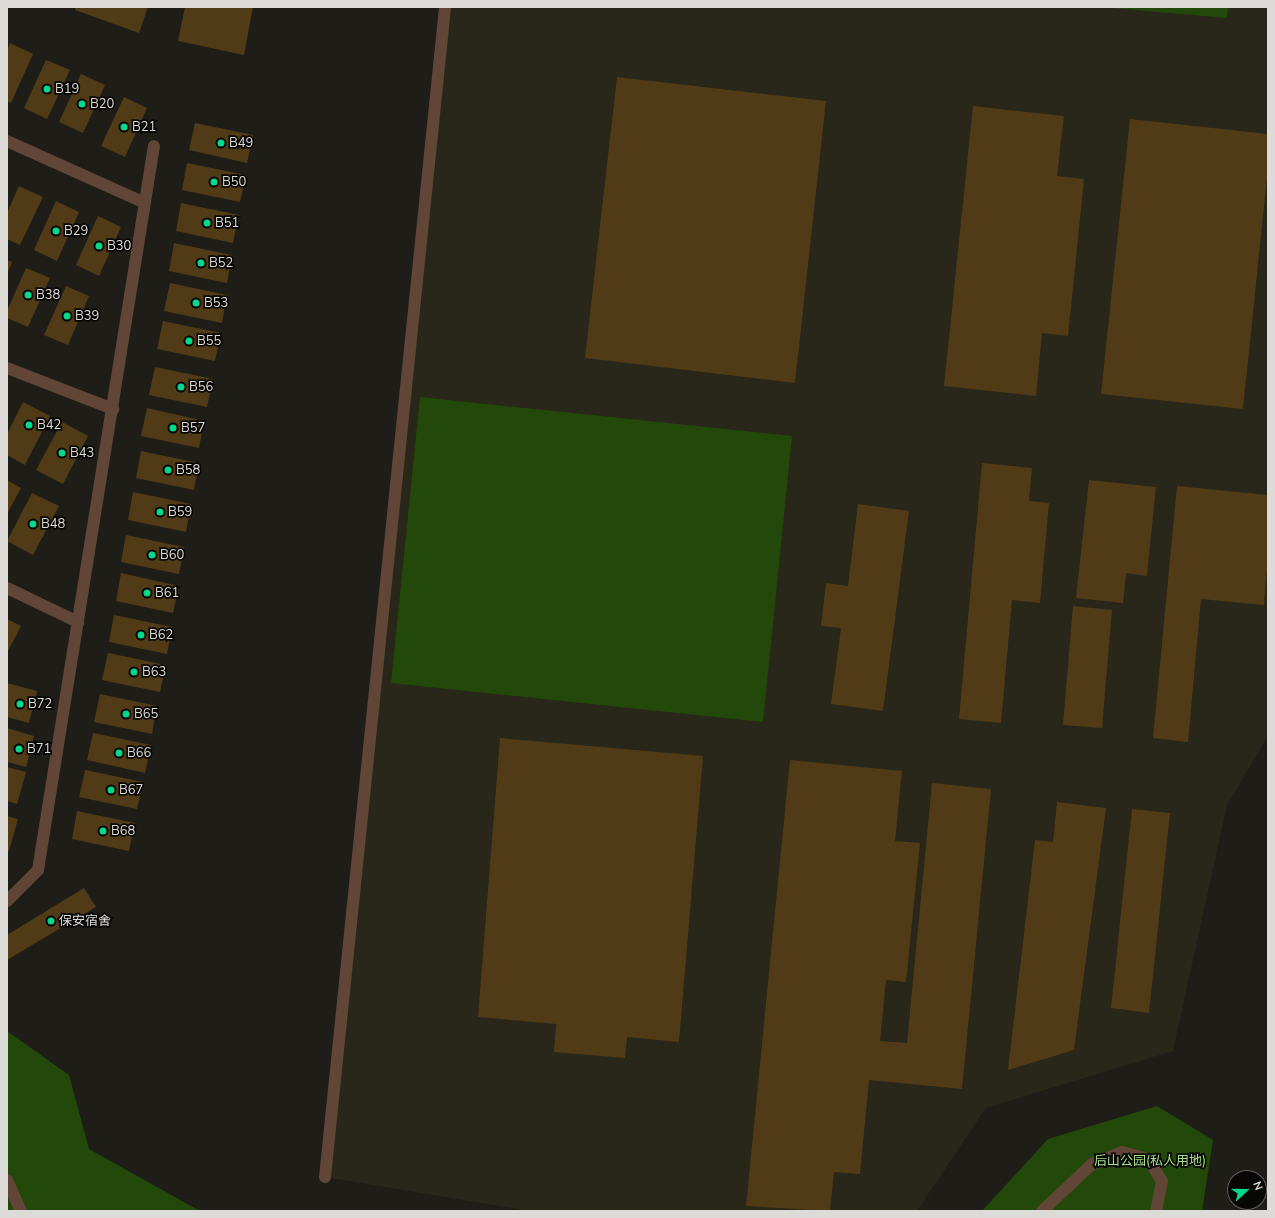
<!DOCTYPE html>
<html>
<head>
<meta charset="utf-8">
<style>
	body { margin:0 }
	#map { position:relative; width:1275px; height:1218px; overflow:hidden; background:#1e1d18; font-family:"Nunito Sans","Noto Sans SC",sans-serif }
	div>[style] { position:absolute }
	.built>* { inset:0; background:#29261a }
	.green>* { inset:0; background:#224909 }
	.building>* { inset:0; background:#513b16 }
	.lane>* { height:12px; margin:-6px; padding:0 6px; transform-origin:6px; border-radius:6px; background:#614537 }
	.street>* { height:12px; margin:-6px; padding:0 6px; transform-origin:6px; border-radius:6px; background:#614537 }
	.dots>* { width:11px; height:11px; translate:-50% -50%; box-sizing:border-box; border:2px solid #080706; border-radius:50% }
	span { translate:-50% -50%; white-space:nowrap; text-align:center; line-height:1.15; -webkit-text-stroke:3.5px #080706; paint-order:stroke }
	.poi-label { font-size:13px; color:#dcdbd7 }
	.left { translate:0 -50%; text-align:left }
	.park-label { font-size:13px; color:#a4df88 }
	.frame { position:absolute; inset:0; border:8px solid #dcdbd7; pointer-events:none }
	.north { position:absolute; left:1227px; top:1170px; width:40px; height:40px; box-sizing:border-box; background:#080706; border:1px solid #5d5c5a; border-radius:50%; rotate:69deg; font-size:11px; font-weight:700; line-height:16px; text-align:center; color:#dcdbd7 }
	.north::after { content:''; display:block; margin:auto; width:14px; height:18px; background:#00d98c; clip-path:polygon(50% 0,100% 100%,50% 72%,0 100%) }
</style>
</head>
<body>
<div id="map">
	<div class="built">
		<div style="clip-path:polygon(445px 7px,1268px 7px,1268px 736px,1227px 805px,1173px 1051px,986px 1108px,917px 1211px,530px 1211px,325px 1177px)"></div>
	</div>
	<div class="green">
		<div style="clip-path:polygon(1100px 7px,1228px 7px,1227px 18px)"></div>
		<div style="clip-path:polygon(420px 397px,792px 436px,763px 722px,391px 683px)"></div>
		<div style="clip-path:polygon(7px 1031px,69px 1075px,89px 1149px,200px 1211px,7px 1211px)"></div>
		<div style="clip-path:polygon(1157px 1106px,1213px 1140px,1202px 1211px,982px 1211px,1048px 1139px)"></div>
	</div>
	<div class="building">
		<div style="clip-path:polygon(76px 7px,148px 7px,139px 33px,75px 10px)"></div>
		<div style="clip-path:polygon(185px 7px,253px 7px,244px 55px,178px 41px)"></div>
		<div style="clip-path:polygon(10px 43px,33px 54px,11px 103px,7px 101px,7px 50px)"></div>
		<div style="clip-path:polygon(46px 60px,70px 70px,47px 119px,24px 108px)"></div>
		<div style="clip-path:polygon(81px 74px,105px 85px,83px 133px,59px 122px)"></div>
		<div style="clip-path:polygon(617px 77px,826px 101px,795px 383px,585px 358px)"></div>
		<div style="clip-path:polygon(124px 97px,147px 108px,125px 157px,101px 146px)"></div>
		<div style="clip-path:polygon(973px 106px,1064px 116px,1057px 176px,1084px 179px,1068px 336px,1042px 333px,1036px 396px,944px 386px)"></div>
		<div style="clip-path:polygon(1130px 119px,1268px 134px,1268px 168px,1243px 409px,1101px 394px)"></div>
		<div style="clip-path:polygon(195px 123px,253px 135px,247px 163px,189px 150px)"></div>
		<div style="clip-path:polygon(187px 163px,246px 175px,240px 202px,182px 190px)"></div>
		<div style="clip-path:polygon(19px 186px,43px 197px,20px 245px,7px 239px,7px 213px)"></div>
		<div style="clip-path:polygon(56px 201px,79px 212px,57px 261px,34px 250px)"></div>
		<div style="clip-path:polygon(181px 203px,239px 215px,233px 243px,176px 231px)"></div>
		<div style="clip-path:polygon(98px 216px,121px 227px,99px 276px,76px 265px)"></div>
		<div style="clip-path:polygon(174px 243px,232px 255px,227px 283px,169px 271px)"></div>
		<div style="clip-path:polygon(7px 260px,12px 262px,7px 274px)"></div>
		<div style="clip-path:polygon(26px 268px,50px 278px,28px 327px,7px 318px,7px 311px)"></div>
		<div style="clip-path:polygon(170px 283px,227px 295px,222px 323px,164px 311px)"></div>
		<div style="clip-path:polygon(66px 286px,89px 296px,68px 345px,44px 335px)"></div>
		<div style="clip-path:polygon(163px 321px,221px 333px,215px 361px,157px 349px)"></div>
		<div style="clip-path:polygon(155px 367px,213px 379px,207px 407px,149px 395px)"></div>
		<div style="clip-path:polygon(23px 402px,50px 416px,25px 465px,7px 455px,7px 434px)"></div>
		<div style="clip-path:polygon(147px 408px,204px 421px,199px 448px,141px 436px)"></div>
		<div style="clip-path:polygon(62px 422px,88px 436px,63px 484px,36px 470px)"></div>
		<div style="clip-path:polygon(141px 451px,199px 463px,194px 490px,136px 478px)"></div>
		<div style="clip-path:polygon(982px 463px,1032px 468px,1029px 501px,1049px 503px,1040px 603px,1012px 600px,1001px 723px,959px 719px)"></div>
		<div style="clip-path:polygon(7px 480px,21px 488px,7px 514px)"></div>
		<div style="clip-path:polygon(1089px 480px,1156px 487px,1147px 576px,1126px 573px,1123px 603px,1076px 598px)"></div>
		<div style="clip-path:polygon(1177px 486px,1268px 495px,1268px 557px,1264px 605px,1201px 599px,1188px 742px,1153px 738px)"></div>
		<div style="clip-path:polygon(133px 492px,191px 504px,186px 532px,128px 520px)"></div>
		<div style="clip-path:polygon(32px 493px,59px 506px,33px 555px,7px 541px)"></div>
		<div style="clip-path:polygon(858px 504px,909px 511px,883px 711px,831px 704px,841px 628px,821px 626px,826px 583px,848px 586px)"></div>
		<div style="clip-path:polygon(126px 535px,184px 547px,179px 574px,121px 562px)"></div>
		<div style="clip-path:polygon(121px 573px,179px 586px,173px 613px,116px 601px)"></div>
		<div style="clip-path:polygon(1073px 606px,1112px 610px,1102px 728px,1063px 725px)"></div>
		<div style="clip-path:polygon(114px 615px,172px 627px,167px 654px,109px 642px)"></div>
		<div style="clip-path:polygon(7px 619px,21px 626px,7px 653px)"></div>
		<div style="clip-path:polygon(108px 653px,166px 665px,160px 692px,102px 680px)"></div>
		<div style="clip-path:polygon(7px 683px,37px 691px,29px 723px,7px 717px)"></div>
		<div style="clip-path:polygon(100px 694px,157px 706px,152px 734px,94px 722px)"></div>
		<div style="clip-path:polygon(7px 728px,34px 736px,26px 767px,7px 762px)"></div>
		<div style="clip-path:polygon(93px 733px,151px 745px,145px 773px,87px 760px)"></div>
		<div style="clip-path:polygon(500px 738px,703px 756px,679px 1042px,627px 1037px,625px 1058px,554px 1052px,556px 1024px,478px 1017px)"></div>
		<div style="clip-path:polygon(790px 760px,902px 771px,895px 841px,920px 843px,906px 982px,886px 980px,880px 1041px,907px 1043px,932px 783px,991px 789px,962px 1089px,869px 1080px,860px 1174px,834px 1172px,830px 1211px,746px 1206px)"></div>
		<div style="clip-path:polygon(7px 767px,26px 772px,17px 804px,7px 801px)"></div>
		<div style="clip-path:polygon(85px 770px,143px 782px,137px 809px,79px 797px)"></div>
		<div style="clip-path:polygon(1057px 802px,1106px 808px,1074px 1050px,1008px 1070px,1035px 840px,1053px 842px)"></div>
		<div style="clip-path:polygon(1132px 809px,1170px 813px,1149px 1013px,1111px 1008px)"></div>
		<div style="clip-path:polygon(77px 811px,135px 823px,129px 851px,72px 839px)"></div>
		<div style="clip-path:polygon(7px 816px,18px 819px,9px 851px,7px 850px)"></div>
		<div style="clip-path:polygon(84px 888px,96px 907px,7px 960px,7px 935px)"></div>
	</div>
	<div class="lane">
		<div style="left:7px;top:141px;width:151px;rotate:24.2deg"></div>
		<div style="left:7px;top:368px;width:114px;rotate:21.1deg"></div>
		<div style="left:7px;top:901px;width:44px;rotate:-45deg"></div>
		<div style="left:38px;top:870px;width:733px;rotate:-80.9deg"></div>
		<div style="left:7px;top:1180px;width:34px;rotate:66deg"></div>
		<div style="left:1042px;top:1211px;width:69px;rotate:-43.2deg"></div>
		<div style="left:1092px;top:1164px;width:32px;rotate:-22deg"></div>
		<div style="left:1122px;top:1152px;width:27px;rotate:15deg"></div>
		<div style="left:1148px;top:1159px;width:26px;rotate:58deg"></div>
		<div style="left:1162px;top:1181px;width:31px;rotate:101deg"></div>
	</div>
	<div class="street">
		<div style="left:7px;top:588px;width:79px;rotate:25.6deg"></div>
		<div style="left:325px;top:1177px;width:1176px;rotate:-84.14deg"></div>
	</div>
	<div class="dots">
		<div style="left:47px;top:89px;background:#00d98c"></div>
		<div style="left:82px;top:104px;background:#00d98c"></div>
		<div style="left:124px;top:127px;background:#00d98c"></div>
		<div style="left:221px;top:143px;background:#00d98c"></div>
		<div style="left:214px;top:182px;background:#00d98c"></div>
		<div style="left:207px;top:223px;background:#00d98c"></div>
		<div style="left:56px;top:231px;background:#00d98c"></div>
		<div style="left:99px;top:246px;background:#00d98c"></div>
		<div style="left:201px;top:263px;background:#00d98c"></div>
		<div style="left:28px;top:295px;background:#00d98c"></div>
		<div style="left:196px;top:303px;background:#00d98c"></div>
		<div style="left:67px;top:316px;background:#00d98c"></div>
		<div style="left:189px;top:341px;background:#00d98c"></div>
		<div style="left:181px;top:387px;background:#00d98c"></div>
		<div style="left:29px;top:425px;background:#00d98c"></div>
		<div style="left:173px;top:428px;background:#00d98c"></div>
		<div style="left:62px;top:453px;background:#00d98c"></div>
		<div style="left:168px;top:470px;background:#00d98c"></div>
		<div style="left:160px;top:512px;background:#00d98c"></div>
		<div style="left:33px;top:524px;background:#00d98c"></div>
		<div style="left:152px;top:555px;background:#00d98c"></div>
		<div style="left:147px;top:593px;background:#00d98c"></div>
		<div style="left:141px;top:635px;background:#00d98c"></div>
		<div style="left:134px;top:672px;background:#00d98c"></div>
		<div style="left:20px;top:704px;background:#00d98c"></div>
		<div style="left:126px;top:714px;background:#00d98c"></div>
		<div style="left:19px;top:749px;background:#00d98c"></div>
		<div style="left:119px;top:753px;background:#00d98c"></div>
		<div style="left:111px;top:790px;background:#00d98c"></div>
		<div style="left:103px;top:831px;background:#00d98c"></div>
		<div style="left:51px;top:921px;background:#00d98c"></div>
	</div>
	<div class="poi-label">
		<span class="left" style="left:55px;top:89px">B19</span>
		<span class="left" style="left:90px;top:104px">B20</span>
		<span class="left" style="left:132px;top:127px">B21</span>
		<span class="left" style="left:229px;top:143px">B49</span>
		<span class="left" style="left:222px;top:182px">B50</span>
		<span class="left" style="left:215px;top:223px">B51</span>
		<span class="left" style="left:64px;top:231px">B29</span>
		<span class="left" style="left:107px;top:246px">B30</span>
		<span class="left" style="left:209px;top:263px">B52</span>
		<span class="left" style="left:36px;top:295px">B38</span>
		<span class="left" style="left:204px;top:303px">B53</span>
		<span class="left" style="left:75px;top:316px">B39</span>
		<span class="left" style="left:197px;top:341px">B55</span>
		<span class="left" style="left:189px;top:387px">B56</span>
		<span class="left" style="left:37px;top:425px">B42</span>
		<span class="left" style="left:181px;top:428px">B57</span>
		<span class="left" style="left:70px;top:453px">B43</span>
		<span class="left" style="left:176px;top:470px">B58</span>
		<span class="left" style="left:168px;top:512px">B59</span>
		<span class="left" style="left:41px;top:524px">B48</span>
		<span class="left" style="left:160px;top:555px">B60</span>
		<span class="left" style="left:155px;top:593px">B61</span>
		<span class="left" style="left:149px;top:635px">B62</span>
		<span class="left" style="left:142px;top:672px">B63</span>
		<span class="left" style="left:28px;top:704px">B72</span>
		<span class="left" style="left:134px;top:714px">B65</span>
		<span class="left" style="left:27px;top:749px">B71</span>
		<span class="left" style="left:127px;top:753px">B66</span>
		<span class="left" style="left:119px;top:790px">B67</span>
		<span class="left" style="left:111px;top:831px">B68</span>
		<span class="left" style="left:59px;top:921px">保安宿舍</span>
	</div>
	<div class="park-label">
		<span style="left:1150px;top:1161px">后山公园(私人用地)</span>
	</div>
	<div class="frame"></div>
	<div class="north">N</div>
</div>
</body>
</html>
